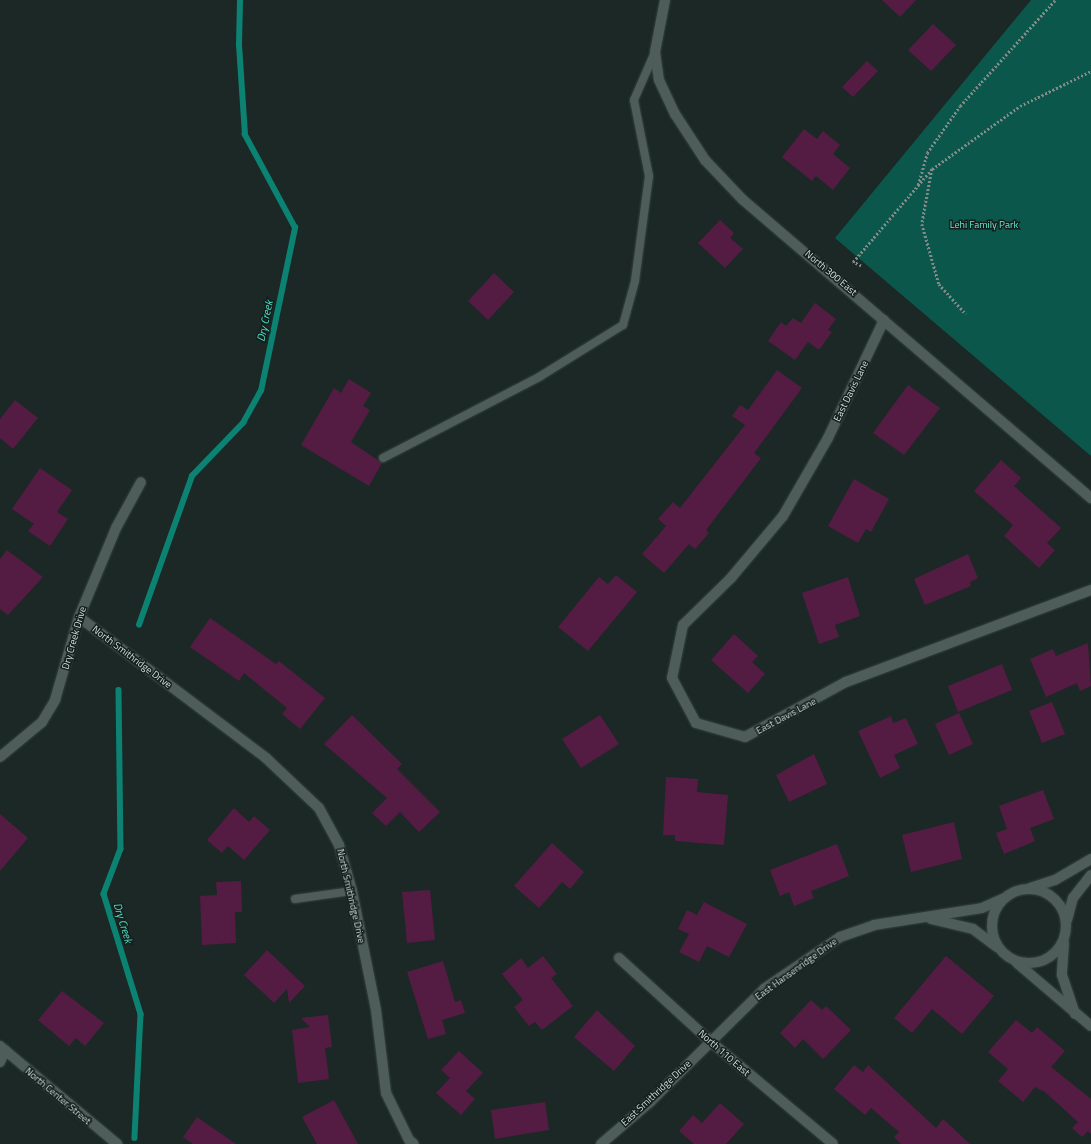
<!DOCTYPE html>
<html>
<head>
<meta charset="utf-8">
<style>
	body { margin:0 }
	#map { position:relative; width:1091px; height:1144px; overflow:hidden; background:#1b2825; font-family:"Titillium Web",sans-serif }
	div>[style] { position:absolute }
	.green>* { inset:0; background:#0c574c }
	.stream>* { height:5.5px; margin:-2.75px; padding:0 2.75px; transform-origin:2.75px; border-radius:2.75px; background:#0b8272 }
	.building>* { inset:0; background:#541c42 }
	.path>* { height:2.5px; margin-top:-1.25px; transform-origin:0; background:repeating-linear-gradient(90deg,#818b88 0 2px,transparent 0 4px) }
	.roads { filter:drop-shadow(0 0 1px #374240) drop-shadow(0 0 1px #374240) }
	.service>* { height:8px; margin:-4px; padding:0 4px; transform-origin:4px; border-radius:4px; background:#4f5d5a }
	.minor>* { height:10px; margin:-5px; padding:0 5px; transform-origin:5px; border-radius:5px; background:#4f5d5a }
	.minor>.ring { margin:-5px; padding:0; box-sizing:content-box; background:none; border:10px solid #4f5d5a; border-radius:50% }
	.tertiary>* { height:10px; margin:-5px; padding:0 5px; transform-origin:5px; border-radius:5px; background:#4f5d5a }
	span { translate:-50% -50%; white-space:nowrap; text-align:center; line-height:1.15; -webkit-text-stroke:3px #121f1c; paint-order:stroke }
	.park-label { font-size:10px; color:#63f0d6 }
	.street-label { font-size:10px; color:#d7dfdd }
	.water-label { font-size:11px; color:#52e1c8; font-style:italic }
</style>
</head>
<body>
<div id="map">
	<div class="green">
		<div style="clip-path:polygon(1031px 0,1091px 0,1091px 456px,835px 238px)"></div>
	</div>
	<div class="stream">
		<div style="left:139px;top:625px;width:158px;rotate:-70.4deg"></div>
		<div style="left:192px;top:476px;width:74px;rotate:-46.1deg"></div>
		<div style="left:243px;top:423px;width:37px;rotate:-61deg"></div>
		<div style="left:261px;top:391px;width:167px;rotate:-78.2deg"></div>
		<div style="left:295px;top:228px;width:106px;rotate:-118.3deg"></div>
		<div style="left:245px;top:135px;width:90px;rotate:-93.8deg"></div>
		<div style="left:239px;top:45px;width:45px;rotate:-88.7deg"></div>
		<div style="left:119px;top:690px;width:159px;rotate:89.3deg"></div>
		<div style="left:121px;top:849px;width:48px;rotate:110.7deg"></div>
		<div style="left:104px;top:894px;width:126px;rotate:72.9deg"></div>
		<div style="left:141px;top:1014px;width:124px;rotate:92.8deg"></div>
	</div>
	<div class="building">
		<div style="clip-path:polygon(882px 0,916px 0,900px 17px)"></div>
		<div style="clip-path:polygon(933px 24px,956px 45px,931px 71px,908px 50px)"></div>
		<div style="clip-path:polygon(867px 61px,878px 71px,853px 97px,842px 87px)"></div>
		<div style="clip-path:polygon(804px 129px,817px 139px,823px 131px,840px 145px,833px 154px,850px 168px,833px 190px,816px 176px,812px 181px,782px 157px)"></div>
		<div style="clip-path:polygon(720px 220px,734px 233px,730px 238px,743px 249px,725px 268px,698px 243px)"></div>
		<div style="clip-path:polygon(494px 273px,514px 292px,488px 320px,468px 301px)"></div>
		<div style="clip-path:polygon(815px 303px,836px 319px,828px 330px,832px 332px,819px 350px,808px 342px,795px 360px,768px 341px,781px 322px,786px 326px,793px 318px,801px 323px)"></div>
		<div style="clip-path:polygon(777px 370px,802px 388px,754px 453px,761px 458px,706px 530px,709px 533px,695px 549px,689px 544px,664px 573px,642px 554px,666px 526px,658px 519px,673px 502px,680px 508px,745px 425px,732px 416px,740px 405px,748px 410px)"></div>
		<div style="clip-path:polygon(349px 379px,371px 393px,363px 406px,370px 410px,351px 442px,382px 463px,369px 486px,301px 445px,334px 388px,341px 393px)"></div>
		<div style="clip-path:polygon(908px 385px,940px 408px,904px 455px,873px 433px)"></div>
		<div style="clip-path:polygon(15px 400px,38px 418px,13px 449px,0 438px,0 419px)"></div>
		<div style="clip-path:polygon(1001px 460px,1021px 478px,1014px 486px,1061px 528px,1047px 543px,1055px 550px,1039px 568px,1004px 536px,1013px 525px,974px 491px)"></div>
		<div style="clip-path:polygon(40px 468px,72px 490px,57px 512px,68px 519px,50px 546px,28px 531px,34px 524px,12px 509px)"></div>
		<div style="clip-path:polygon(854px 479px,889px 499px,871px 532px,866px 529px,858px 543px,828px 526px)"></div>
		<div style="clip-path:polygon(7px 550px,43px 577px,8px 615px,0 609px,0 559px)"></div>
		<div style="clip-path:polygon(968px 554px,978px 578px,970px 582px,971px 586px,925px 605px,914px 579px)"></div>
		<div style="clip-path:polygon(616px 575px,637px 592px,588px 651px,558px 627px,599px 577px,608px 584px)"></div>
		<div style="clip-path:polygon(848px 577px,860px 616px,835px 625px,839px 637px,819px 644px,802px 593px)"></div>
		<div style="clip-path:polygon(210px 618px,276px 664px,279px 661px,325px 698px,300px 729px,282px 714px,287px 708px,244px 673px,239px 681px,190px 647px)"></div>
		<div style="clip-path:polygon(734px 634px,758px 656px,752px 662px,765px 674px,748px 693px,711px 660px)"></div>
		<div style="clip-path:polygon(1088px 643px,1091px 686px,1080px 691px,1077px 683px,1046px 697px,1030px 659px,1053px 649px,1056px 656px)"></div>
		<div style="clip-path:polygon(1002px 664px,1012px 690px,958px 712px,948px 686px)"></div>
		<div style="clip-path:polygon(1052px 702px,1065px 734px,1042px 743px,1029px 711px)"></div>
		<div style="clip-path:polygon(959px 713px,973px 744px,949px 755px,935px 724px)"></div>
		<div style="clip-path:polygon(352px 715px,402px 764px,397px 769px,440px 812px,419px 832px,400px 812px,386px 826px,372px 813px,387px 798px,324px 744px)"></div>
		<div style="clip-path:polygon(600px 715px,619px 744px,581px 768px,562px 739px)"></div>
		<div style="clip-path:polygon(891px 716px,893px 723px,906px 718px,918px 744px,894px 755px,900px 768px,880px 778px,858px 731px)"></div>
		<div style="clip-path:polygon(814px 754px,827px 784px,789px 802px,776px 775px)"></div>
		<div style="clip-path:polygon(666px 777px,698px 779px,697px 792px,728px 795px,724px 845px,675px 841px,675px 835px,663px 835px)"></div>
		<div style="clip-path:polygon(1043px 790px,1054px 819px,1030px 828px,1035px 841px,1004px 854px,996px 833px,1007px 829px,999px 806px)"></div>
		<div style="clip-path:polygon(234px 808px,249px 822px,254px 816px,270px 830px,244px 860px,228px 846px,222px 853px,207px 840px)"></div>
		<div style="clip-path:polygon(0 814px,28px 838px,0 871px)"></div>
		<div style="clip-path:polygon(954px 822px,962px 859px,911px 872px,902px 835px)"></div>
		<div style="clip-path:polygon(552px 843px,584px 872px,570px 889px,562px 882px,539px 908px,514px 886px)"></div>
		<div style="clip-path:polygon(837px 844px,849px 876px,811px 891px,814px 898px,794px 906px,789px 892px,780px 896px,770px 870px)"></div>
		<div style="clip-path:polygon(241px 881px,242px 912px,235px 912px,236px 943px,202px 945px,200px 896px,217px 895px,216px 882px)"></div>
		<div style="clip-path:polygon(430px 890px,435px 940px,407px 943px,402px 892px)"></div>
		<div style="clip-path:polygon(704px 902px,747px 924px,729px 957px,707px 946px,699px 962px,679px 952px,689px 934px,678px 929px,687px 910px,697px 915px)"></div>
		<div style="clip-path:polygon(267px 950px,305px 986px,289px 1003px,287px 989px,274px 1003px,244px 975px)"></div>
		<div style="clip-path:polygon(543px 956px,557px 974px,551px 978px,573px 1006px,542px 1030px,535px 1022px,529px 1026px,514px 1007px,523px 1000px,502px 974px,521px 958px,528px 968px)"></div>
		<div style="clip-path:polygon(946px 956px,994px 996px,962px 1034px,932px 1009px,912px 1033px,894px 1018px)"></div>
		<div style="clip-path:polygon(443px 961px,455px 1002px,461px 1000px,465px 1013px,442px 1020px,446px 1034px,428px 1039px,407px 972px)"></div>
		<div style="clip-path:polygon(62px 991px,104px 1023px,85px 1046px,76px 1038px,69px 1046px,38px 1020px)"></div>
		<div style="clip-path:polygon(811px 1000px,822px 1010px,826px 1006px,851px 1030px,823px 1059px,803px 1039px,795px 1048px,780px 1033px)"></div>
		<div style="clip-path:polygon(597px 1010px,635px 1046px,614px 1071px,574px 1037px)"></div>
		<div style="clip-path:polygon(328px 1015px,332px 1047px,325px 1048px,329px 1079px,298px 1083px,292px 1030px,310px 1027px,301px 1018px)"></div>
		<div style="clip-path:polygon(1016px 1020px,1032px 1033px,1037px 1027px,1065px 1051px,1051px 1067px,1091px 1099px,1091px 1134px,1088px 1131px,1082px 1137px,1072px 1128px,1078px 1122px,1045px 1092px,1035px 1087px,1023px 1102px,998px 1081px,1008px 1069px,988px 1052px)"></div>
		<div style="clip-path:polygon(459px 1051px,483px 1073px,466px 1091px,475px 1099px,461px 1115px,436px 1093px,450px 1078px,441px 1070px)"></div>
		<div style="clip-path:polygon(854px 1065px,863px 1072px,868px 1065px,936px 1128px,943px 1119px,970px 1144px,901px 1144px,894px 1137px,899px 1132px,871px 1108px,865px 1115px,834px 1089px)"></div>
		<div style="clip-path:polygon(334px 1100px,358px 1144px,317px 1144px,302px 1117px)"></div>
		<div style="clip-path:polygon(545px 1102px,549px 1130px,495px 1139px,491px 1110px)"></div>
		<div style="clip-path:polygon(720px 1103px,744px 1124px,726px 1144px,694px 1144px,679px 1131px,693px 1115px,702px 1123px)"></div>
		<div style="clip-path:polygon(197px 1117px,236px 1144px,193px 1144px,183px 1137px)"></div>
	</div>
	<div class="path">
		<div style="left:932px;top:169px;width:108px;rotate:-35.6deg"></div>
		<div style="left:1020px;top:106px;width:79px;rotate:-26.2deg"></div>
		<div style="left:918px;top:185px;width:33px;rotate:-74deg"></div>
		<div style="left:927px;top:153px;width:57px;rotate:-54.9deg"></div>
		<div style="left:960px;top:106px;width:142px;rotate:-48.1deg"></div>
		<div style="left:861px;top:266px;width:9px;rotate:-153deg"></div>
		<div style="left:853px;top:262px;width:122px;rotate:-49.7deg"></div>
		<div style="left:932px;top:169px;width:56px;rotate:100.3deg"></div>
		<div style="left:922px;top:224px;width:62px;rotate:74.2deg"></div>
		<div style="left:939px;top:284px;width:40px;rotate:48deg"></div>
	</div>
	<div class="roads">
		<div class="service">
			<div style="left:383px;top:458px;width:176px;rotate:-27.4deg"></div>
			<div style="left:539px;top:377px;width:99px;rotate:-31.8deg"></div>
			<div style="left:623px;top:325px;width:46px;rotate:-74.7deg"></div>
			<div style="left:635px;top:281px;width:106px;rotate:-82.4deg"></div>
			<div style="left:649px;top:176px;width:77px;rotate:-101.2deg"></div>
			<div style="left:634px;top:100px;width:52px;rotate:-66.4deg"></div>
			<div style="left:295px;top:899px;width:58px;rotate:-8deg"></div>
		</div>
		<div class="minor">
			<div style="left:665px;top:0;width:53px;rotate:100.9deg"></div>
			<div style="left:655px;top:52px;width:28px;rotate:82deg"></div>
			<div style="left:659px;top:80px;width:38px;rotate:65deg"></div>
			<div style="left:675px;top:114px;width:55px;rotate:56.9deg"></div>
			<div style="left:705px;top:160px;width:54px;rotate:46.5deg"></div>
			<div style="left:742px;top:199px;width:460px;rotate:40.6deg"></div>
			<div style="left:884px;top:320px;width:131px;rotate:115.4deg"></div>
			<div style="left:828px;top:438px;width:90px;rotate:120deg"></div>
			<div style="left:783px;top:516px;width:81px;rotate:130deg"></div>
			<div style="left:731px;top:578px;width:67px;rotate:135.6deg"></div>
			<div style="left:683px;top:625px;width:54px;rotate:101.7deg"></div>
			<div style="left:672px;top:678px;width:51px;rotate:61.9deg"></div>
			<div style="left:696px;top:723px;width:51px;rotate:15.9deg"></div>
			<div style="left:745px;top:737px;width:115px;rotate:-28.6deg"></div>
			<div style="left:846px;top:682px;width:262px;rotate:-20.6deg"></div>
			<div style="left:79px;top:617px;width:234px;rotate:37deg"></div>
			<div style="left:266px;top:758px;width:73px;rotate:43.3deg"></div>
			<div style="left:319px;top:808px;width:42px;rotate:61.6deg"></div>
			<div style="left:339px;top:845px;width:48px;rotate:74.2deg"></div>
			<div style="left:352px;top:891px;width:121px;rotate:78.6deg"></div>
			<div style="left:376px;top:1010px;width:84px;rotate:83.1deg"></div>
			<div style="left:386px;top:1093px;width:52px;rotate:63.9deg"></div>
			<div style="left:409px;top:1140px;width:6px;rotate:39deg"></div>
			<div style="left:0;top:757px;width:55px;rotate:-39.8deg"></div>
			<div style="left:42px;top:722px;width:26px;rotate:-59deg"></div>
			<div style="left:55px;top:700px;width:86px;rotate:-73.9deg"></div>
			<div style="left:79px;top:617px;width:96px;rotate:-67.4deg"></div>
			<div style="left:116px;top:528px;width:52px;rotate:-61.5deg"></div>
			<div style="left:1030px;top:888px;width:26px;rotate:-18deg"></div>
			<div style="left:1055px;top:880px;width:42px;rotate:-30.3deg"></div>
			<div class="ring" style="left:992px;top:889px;width:64px;height:64px"></div>
			<div style="left:931px;top:919px;width:43px;rotate:13.4deg"></div>
			<div style="left:973px;top:929px;width:30px;rotate:37deg"></div>
			<div style="left:1067px;top:920px;width:23px;rotate:-75deg"></div>
			<div style="left:1073px;top:898px;width:29px;rotate:-52deg"></div>
			<div style="left:1064px;top:943px;width:32px;rotate:94deg"></div>
			<div style="left:1062px;top:975px;width:41px;rotate:71.6deg"></div>
			<div style="left:619px;top:958px;width:123px;rotate:42.4deg"></div>
			<div style="left:710px;top:1041px;width:160px;rotate:39.9deg"></div>
			<div style="left:1017px;top:963px;width:97px;rotate:40.4deg"></div>
			<div style="left:0;top:1062px;width:13px;rotate:-67deg"></div>
			<div style="left:601px;top:1144px;width:65px;rotate:-40.6deg"></div>
			<div style="left:650px;top:1102px;width:161px;rotate:-44.7deg"></div>
			<div style="left:764px;top:989px;width:92px;rotate:-34.4deg"></div>
			<div style="left:840px;top:937px;width:36px;rotate:-19deg"></div>
			<div style="left:874px;top:925px;width:109px;rotate:-8.9deg"></div>
			<div style="left:982px;top:908px;width:24px;rotate:-24deg"></div>
		</div>
		<div class="tertiary">
			<div style="left:0;top:1046px;width:153px;rotate:39.9deg"></div>
		</div>
	</div>
	<div class="park-label">
		<span style="left:984px;top:225px">Lehi Family Park</span>
	</div>
	<div class="street-label">
		<span style="left:831px;top:273px;rotate:40deg">North 300 East</span>
		<span style="left:851px;top:391px;rotate:-64deg">East Davis Lane</span>
		<span style="left:74px;top:638px;rotate:-74deg">Dry Creek Drive</span>
		<span style="left:132px;top:657px;rotate:37deg">North Smithridge Drive</span>
		<span style="left:786px;top:716px;rotate:-28deg">East Davis Lane</span>
		<span style="left:351px;top:896px;rotate:77deg">North Smithridge Drive</span>
		<span style="left:796px;top:969px;rotate:-36deg">East Hansenridge Drive</span>
		<span style="left:724px;top:1053px;rotate:41deg">North 110 East</span>
		<span style="left:656px;top:1093px;rotate:-43deg">East Smithridge Drive</span>
		<span style="left:58px;top:1096px;rotate:40deg">North Center Street</span>
	</div>
	<div class="water-label">
		<span style="left:265px;top:321px;rotate:-78deg">Dry Creek</span>
		<span style="left:123px;top:923px;rotate:73deg">Dry Creek</span>
	</div>
</div>
</body>
</html>
